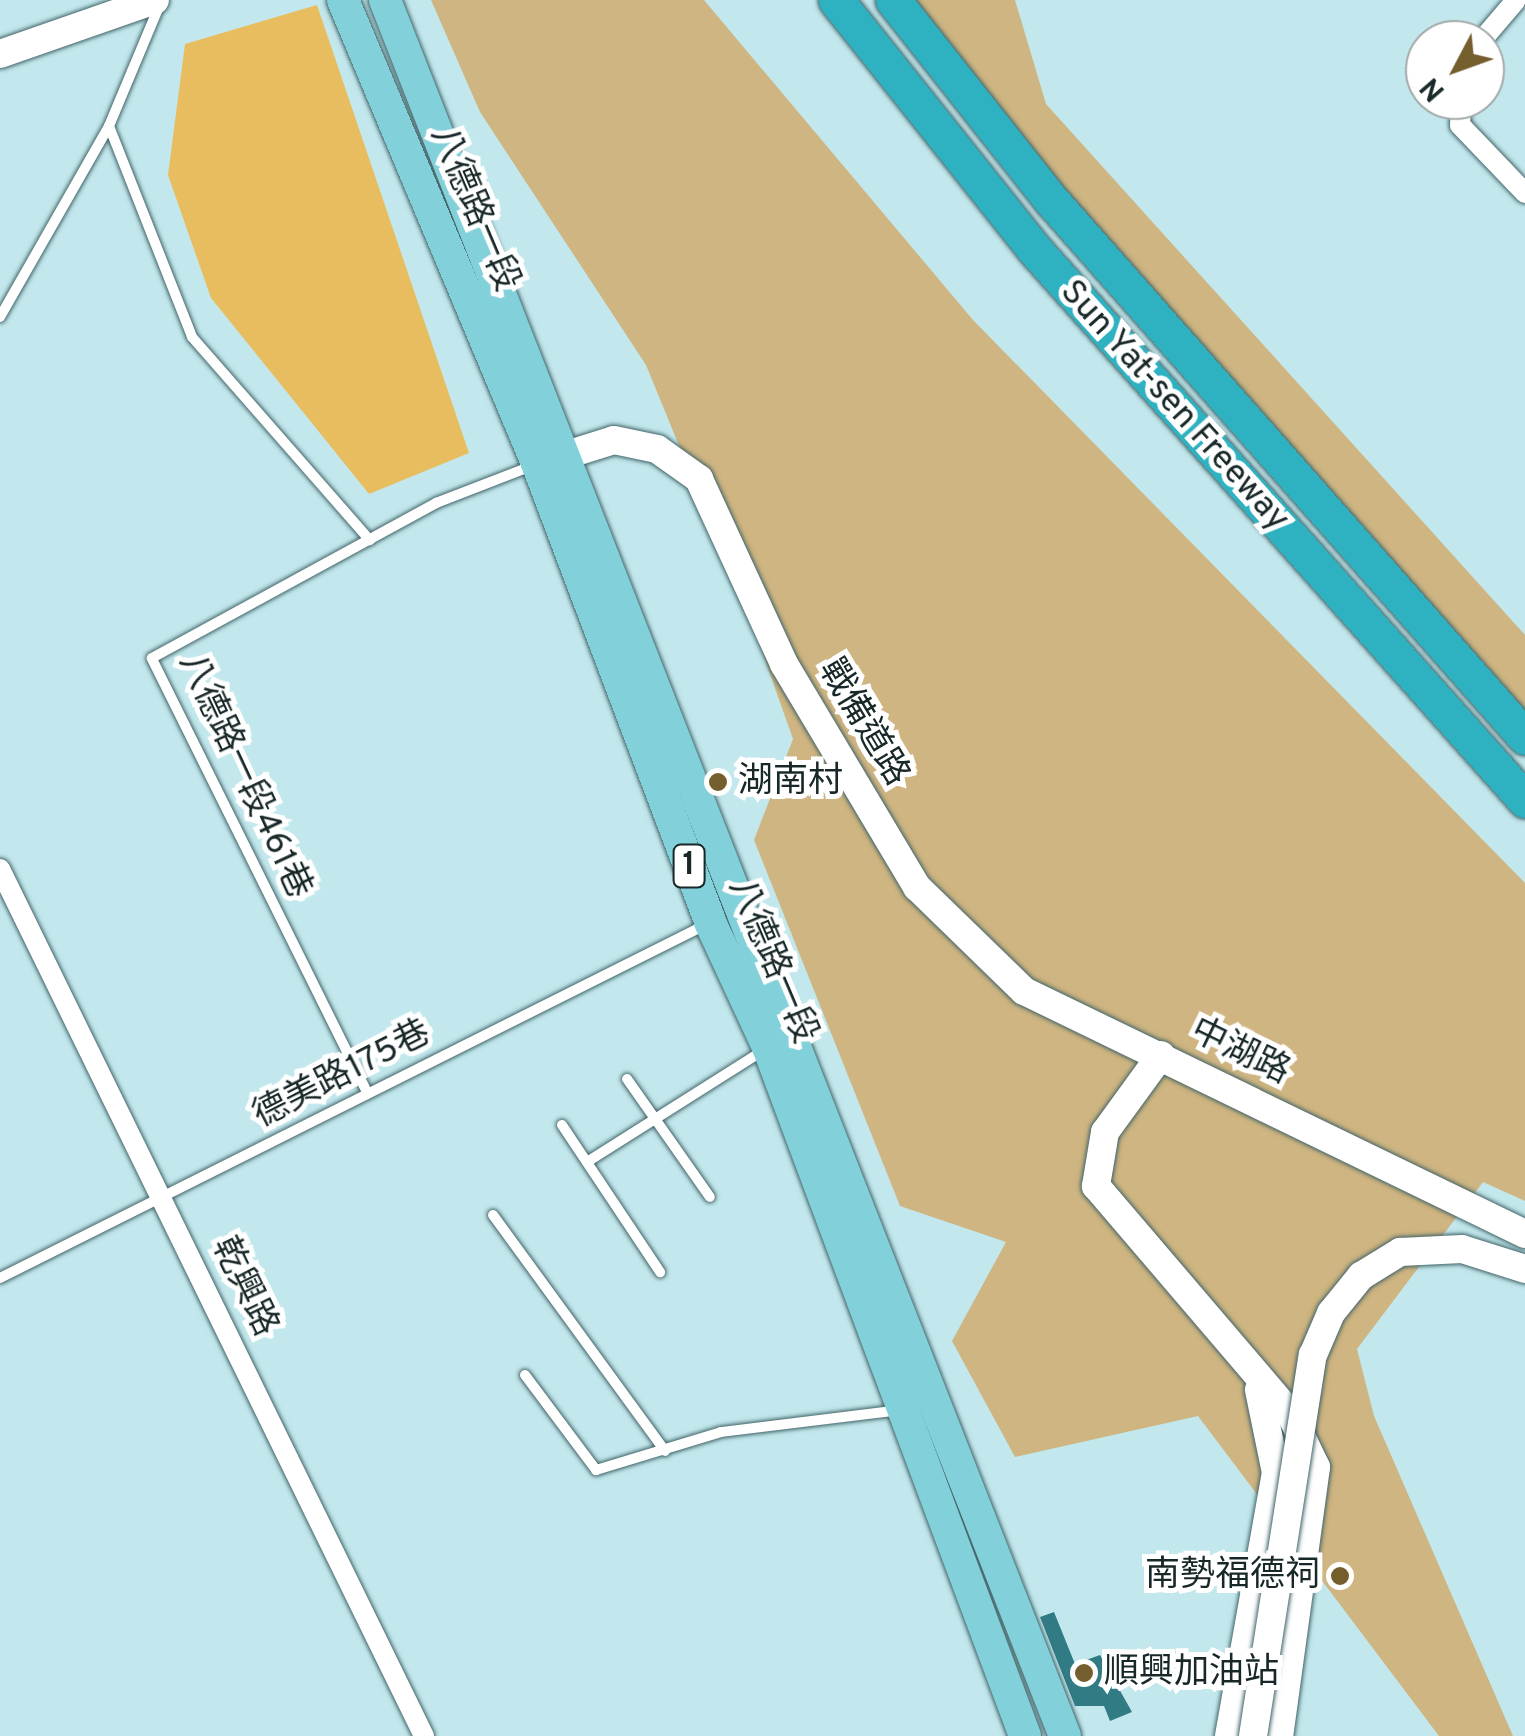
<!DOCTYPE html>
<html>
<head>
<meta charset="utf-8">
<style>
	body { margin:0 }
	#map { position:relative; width:1525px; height:1736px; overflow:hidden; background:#c2e8ed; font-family:Overpass,"Noto Sans TC",sans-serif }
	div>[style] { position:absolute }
	.green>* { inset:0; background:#cfb581 }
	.water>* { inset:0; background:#e8bd60 }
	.building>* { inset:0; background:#317b84 }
	.roads { filter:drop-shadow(0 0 2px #426468) drop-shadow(0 0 2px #426468) }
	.lane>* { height:10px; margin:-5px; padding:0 5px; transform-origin:5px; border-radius:5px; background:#fff }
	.street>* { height:20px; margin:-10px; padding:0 10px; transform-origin:10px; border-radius:10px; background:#fff }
	.secondary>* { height:28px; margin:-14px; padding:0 14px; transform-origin:14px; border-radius:14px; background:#fff }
	.primary>* { height:32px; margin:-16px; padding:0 16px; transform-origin:16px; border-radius:16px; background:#82d0d9 }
	.highway>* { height:35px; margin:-17.5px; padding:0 17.5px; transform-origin:17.5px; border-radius:17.5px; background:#2eb1c0 }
	.bridges { filter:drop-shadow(0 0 2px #426468) drop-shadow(0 0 2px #426468) }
	.secondary-bridge>* { height:28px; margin:-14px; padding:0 14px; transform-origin:14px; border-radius:14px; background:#fff }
	.dots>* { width:28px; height:28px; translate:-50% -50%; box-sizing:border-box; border:5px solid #fff; border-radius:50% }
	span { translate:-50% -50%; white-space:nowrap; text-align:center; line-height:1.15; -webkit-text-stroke:10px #fff; paint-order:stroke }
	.shield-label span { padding:2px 8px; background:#fff; border:2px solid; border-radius:8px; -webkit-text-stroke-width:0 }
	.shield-label { font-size:32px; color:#182728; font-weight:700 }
	.street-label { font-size:35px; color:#182728 }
	.poi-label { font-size:35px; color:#182728 }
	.left { translate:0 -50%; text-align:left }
	.right { translate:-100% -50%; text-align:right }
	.north { position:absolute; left:1405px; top:20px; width:100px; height:100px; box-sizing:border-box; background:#fff; border:2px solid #a3a9a9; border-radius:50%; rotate:229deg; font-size:28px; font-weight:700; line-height:40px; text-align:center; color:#182728 }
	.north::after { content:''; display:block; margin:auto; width:35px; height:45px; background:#755e2e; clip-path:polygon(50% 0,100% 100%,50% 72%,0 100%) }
</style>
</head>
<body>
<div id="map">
	<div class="green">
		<div style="clip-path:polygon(431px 0,704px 0,973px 320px,1525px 883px,1525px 1201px,1483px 1182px,1357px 1349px,1374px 1416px,1513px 1736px,1439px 1736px,1198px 1416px,1015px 1457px,952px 1341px,1006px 1242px,900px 1206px,754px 840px,793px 739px,754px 629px,646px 365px,480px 112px)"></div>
		<div style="clip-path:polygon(911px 0,1015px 0,1046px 104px,1525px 635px,1525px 713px,1006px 124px)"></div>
	</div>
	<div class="water">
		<div style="clip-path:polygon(317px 5px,469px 453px,369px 494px,211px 298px,168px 175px,185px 44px)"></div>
	</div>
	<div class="building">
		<div style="clip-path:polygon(1054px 1612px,1075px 1664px,1100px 1655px,1132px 1712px,1110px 1721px,1104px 1706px,1075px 1706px,1040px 1617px)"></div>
	</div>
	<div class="roads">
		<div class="lane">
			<div style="left:109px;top:126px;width:227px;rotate:68.5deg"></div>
			<div style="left:192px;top:337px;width:270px;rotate:48.8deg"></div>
			<div style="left:0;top:317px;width:220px;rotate:-60.3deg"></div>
			<div style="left:109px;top:126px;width:132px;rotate:-67.3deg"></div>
			<div style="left:627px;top:1079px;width:144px;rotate:54.9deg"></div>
			<div style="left:367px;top:1092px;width:484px;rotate:-116.4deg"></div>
			<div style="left:152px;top:658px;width:324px;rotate:-28.6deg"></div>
			<div style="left:436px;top:503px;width:103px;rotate:-21.1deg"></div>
			<div style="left:562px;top:1125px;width:177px;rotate:56.3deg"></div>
			<div style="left:587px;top:1162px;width:209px;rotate:-32.3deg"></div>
			<div style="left:493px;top:1215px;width:292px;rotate:53.9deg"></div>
			<div style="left:0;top:1278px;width:788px;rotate:-26.6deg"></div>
			<div style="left:525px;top:1375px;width:119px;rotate:53.2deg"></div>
			<div style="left:596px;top:1470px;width:131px;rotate:-16.9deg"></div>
			<div style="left:721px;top:1432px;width:180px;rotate:-7deg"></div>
		</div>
		<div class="street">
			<div style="left:1482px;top:40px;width:52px;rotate:-49.6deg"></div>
			<div style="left:1461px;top:100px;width:25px;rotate:92deg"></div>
			<div style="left:1460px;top:125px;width:94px;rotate:46.3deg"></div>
			<div style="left:0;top:869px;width:965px;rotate:63.94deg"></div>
		</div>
		<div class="secondary">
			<div style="left:0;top:54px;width:164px;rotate:-19.2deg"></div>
			<div style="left:544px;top:462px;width:73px;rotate:-17.4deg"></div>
			<div style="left:614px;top:440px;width:44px;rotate:11.8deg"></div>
			<div style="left:657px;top:449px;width:52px;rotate:35.5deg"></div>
			<div style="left:699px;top:479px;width:204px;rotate:65.3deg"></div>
			<div style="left:784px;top:664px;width:260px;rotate:59.2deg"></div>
			<div style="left:917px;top:887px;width:149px;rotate:44.2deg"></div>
			<div style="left:1024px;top:991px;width:557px;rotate:25.87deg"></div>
			<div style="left:1161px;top:1055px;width:95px;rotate:126deg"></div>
			<div style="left:1105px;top:1132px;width:55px;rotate:99.5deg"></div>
			<div style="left:1096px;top:1186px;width:299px;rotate:49.5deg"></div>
			<div style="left:1290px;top:1413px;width:60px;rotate:64.3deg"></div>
			<div style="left:1316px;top:1467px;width:272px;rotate:97.8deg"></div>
			<div style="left:1229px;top:1736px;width:267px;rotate:-79.9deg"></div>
			<div style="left:1276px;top:1473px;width:85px;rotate:-101.6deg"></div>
		</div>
		<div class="primary">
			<div style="left:343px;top:0;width:502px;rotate:67.27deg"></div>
			<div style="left:537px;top:463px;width:491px;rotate:69.3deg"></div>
			<div style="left:710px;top:922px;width:138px;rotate:65.1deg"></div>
			<div style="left:768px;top:1047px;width:735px;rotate:69.54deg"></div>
			<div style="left:385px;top:0;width:1864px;rotate:68.61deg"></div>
		</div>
		<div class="highway">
			<div style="left:836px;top:0;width:320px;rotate:51.5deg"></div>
			<div style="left:1035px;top:250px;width:737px;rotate:48.3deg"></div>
			<div style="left:893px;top:0;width:256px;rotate:51.7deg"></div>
			<div style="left:1052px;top:201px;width:715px;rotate:48.57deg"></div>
		</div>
	</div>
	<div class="bridges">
		<div class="secondary-bridge">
			<div style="left:1253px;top:1736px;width:386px;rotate:-81.1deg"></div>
			<div style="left:1313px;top:1355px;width:46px;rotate:-66.8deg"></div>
			<div style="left:1331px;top:1313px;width:48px;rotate:-51deg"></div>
			<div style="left:1361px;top:1276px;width:46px;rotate:-31.6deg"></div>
			<div style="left:1400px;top:1252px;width:62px;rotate:-2.8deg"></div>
			<div style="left:1462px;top:1249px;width:66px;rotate:17.6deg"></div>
		</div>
	</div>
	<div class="dots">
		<div style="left:718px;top:782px;background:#755e2e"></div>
		<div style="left:1340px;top:1576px;background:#755e2e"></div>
		<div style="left:1084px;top:1673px;background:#755e2e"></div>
	</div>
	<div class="shield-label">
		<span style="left:689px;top:866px">1</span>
	</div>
	<div class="street-label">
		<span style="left:474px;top:209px;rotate:67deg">八德路一段</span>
		<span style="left:1174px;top:406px;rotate:48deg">Sun Yat-sen Freeway</span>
		<span style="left:863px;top:723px;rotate:59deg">戰備道路</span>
		<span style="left:244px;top:776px;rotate:65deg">八德路一段461巷</span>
		<span style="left:772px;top:961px;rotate:67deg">八德路一段</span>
		<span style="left:1240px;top:1052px;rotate:26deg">中湖路</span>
		<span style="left:342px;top:1075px;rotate:-27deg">德美路175巷</span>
		<span style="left:244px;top:1287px;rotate:64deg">乾興路</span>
	</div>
	<div class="poi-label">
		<span class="left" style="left:738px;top:782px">湖南村</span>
		<span class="right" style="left:1320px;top:1576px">南勢福德祠</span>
		<span class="left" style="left:1104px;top:1673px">順興加油站</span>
	</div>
	<div class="north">N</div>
</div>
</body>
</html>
